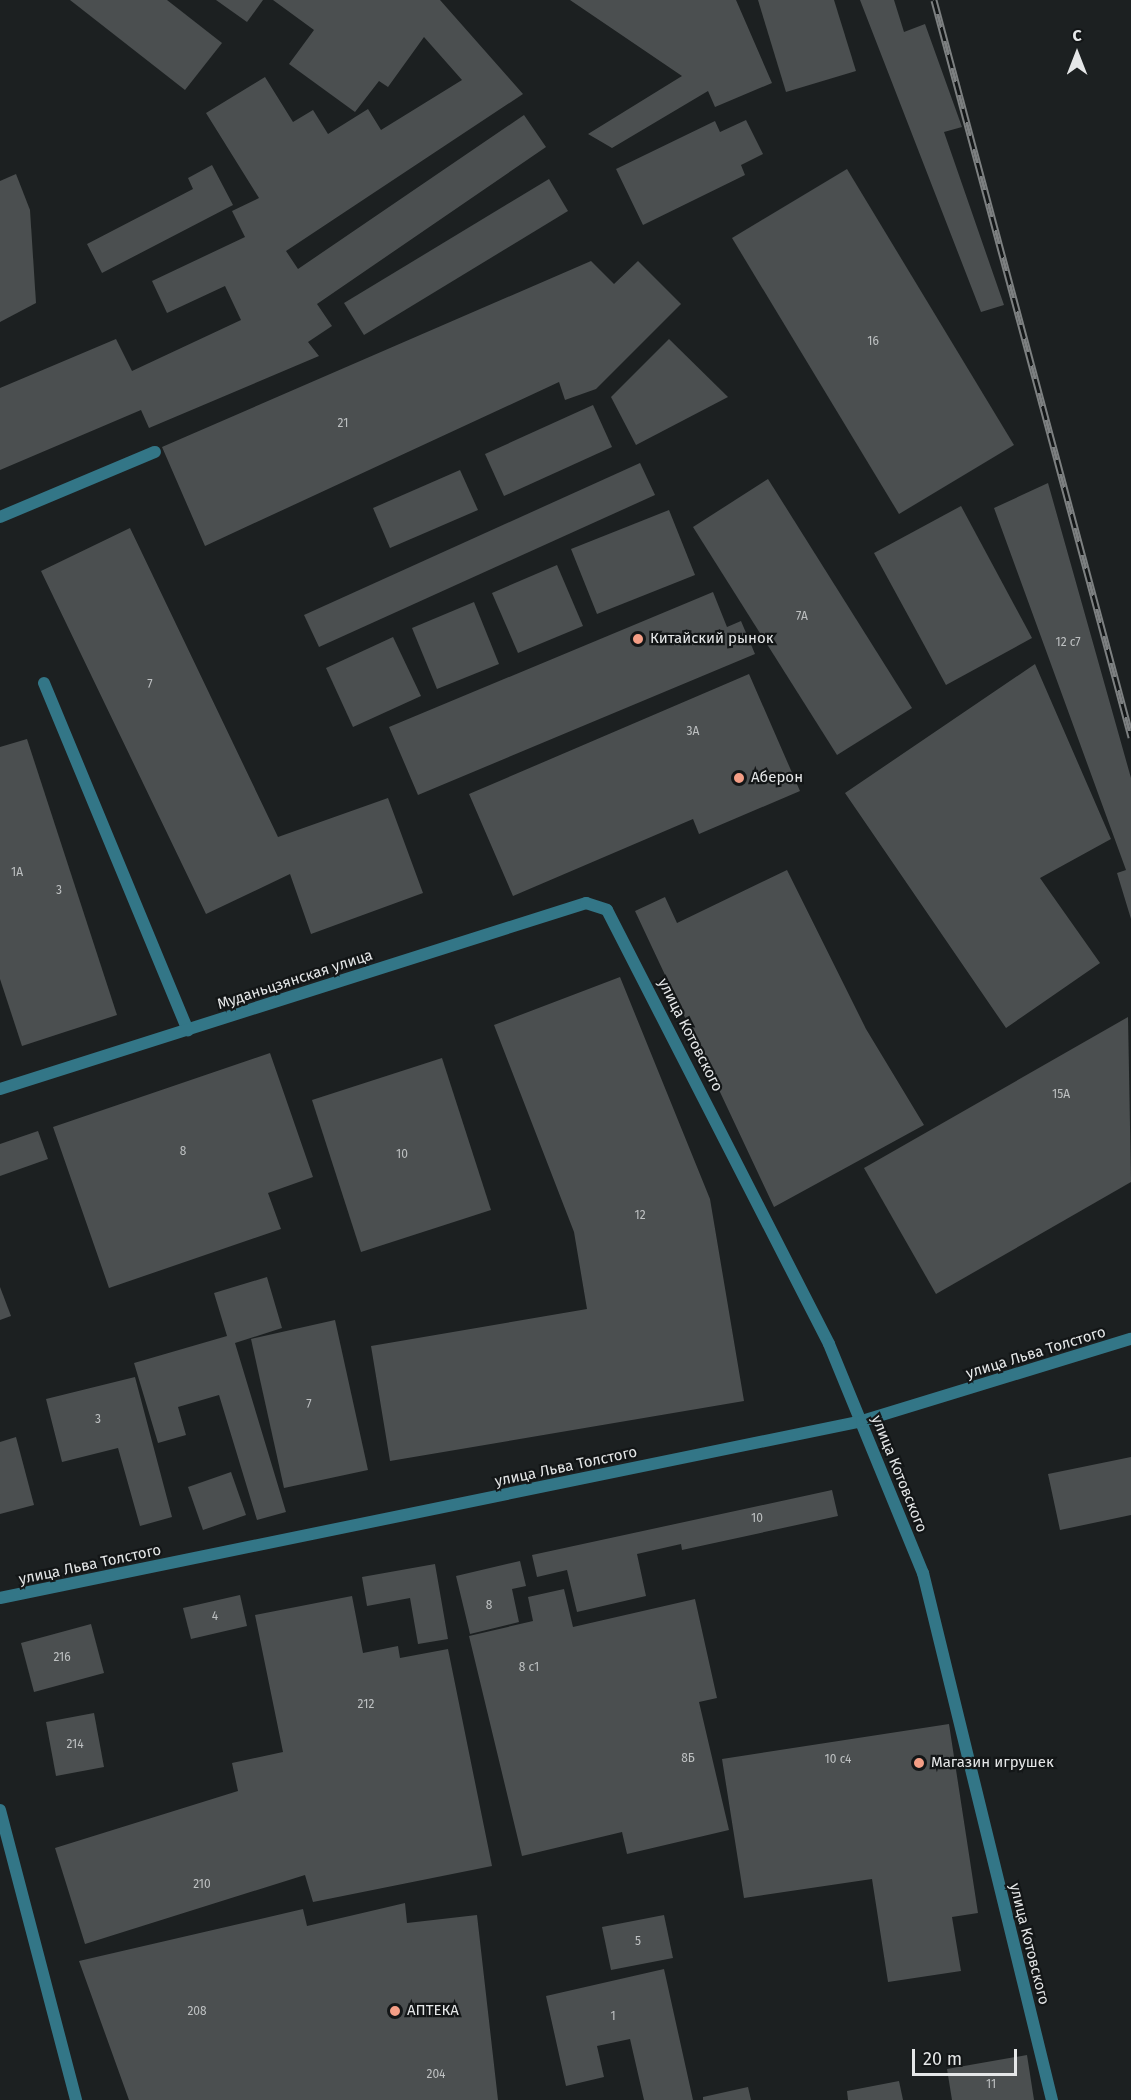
<!DOCTYPE html>
<html>
<head>
<meta charset="utf-8">
<style>
	body { margin:0 }
	#map { position:relative; width:1131px; height:2100px; overflow:hidden; background:#1c2021; font-family:"Fira Sans",sans-serif }
	div>[style] { position:absolute }
	.building>* { inset:0; background:#4b4f50 }
	.service>* { height:12px; margin:-6px; padding:0 6px; transform-origin:6px; border-radius:6px; background:#337687 }
	.minor>* { height:12px; margin:-6px; padding:0 6px; transform-origin:6px; border-radius:6px; background:#337687 }
	.rail>* { height:7px; margin-top:-3.5px; transform-origin:0; background:repeating-linear-gradient(90deg,#131617 0 14px,#7d8081 0 28px); box-sizing:border-box; border-block:2px solid #7d8081 }
	.dots>* { width:16px; height:16px; translate:-50% -50%; box-sizing:border-box; border:3px solid #131617; border-radius:50% }
	span { translate:-50% -50%; white-space:nowrap; text-align:center; line-height:1.15; -webkit-text-stroke:4.5px #131617; paint-order:stroke }
	.number-label { font-size:12px; color:#bec1c2 }
	.number-label span { -webkit-text-stroke-width:0 }
	.poi-label { font-size:15px; color:#e5e7e8 }
	.left { translate:0 -50%; text-align:left }
	.street-label { font-size:15px; color:#e5e7e8 }
	.north { position:absolute; left:1047px; top:24px; width:60px; height:60px; -webkit-text-stroke:4px #131617; paint-order:stroke; rotate:0deg; font-size:16px; font-weight:700; line-height:24px; text-align:center; color:#e5e7e8 }
	.north::after { content:''; display:block; margin:auto; width:21px; height:27px; background:#e5e7e8; clip-path:polygon(50% 0,100% 100%,50% 72%,0 100%) }
	.scale { position:absolute; left:912px; top:2049px; width:105px; height:27px; box-sizing:border-box; border:3px solid #e5e7e8; border-top:0; padding-left:8px; font-size:18px; line-height:21px; white-space:nowrap; color:#e5e7e8; -webkit-text-stroke:4px #131617; paint-order:stroke }
</style>
</head>
<body>
<div id="map">
	<div class="building">
		<div style="clip-path:polygon(70px 0,167px 0,222px 43px,185px 90px)"></div>
		<div style="clip-path:polygon(216px 0,263px 0,247px 22px)"></div>
		<div style="clip-path:polygon(273px 0,440px 0,523px 94px,286px 251px,298px 269px,524px 115px,546px 147px,317px 304px,332px 326px,308px 342px,319px 356px,149px 428px,141px 410px,0 470px,0 388px,116px 339px,132px 371px,241px 320px,225px 286px,167px 313px,152px 281px,245px 237px,232px 211px,259px 198px,206px 113px,265px 77px,293px 122px,313px 110px,328px 134px,368px 109px,381px 130px,462px 80px,424px 37px,388px 87px,379px 81px,355px 112px,289px 64px,314px 30px)"></div>
		<div style="clip-path:polygon(570px 0,736px 0,772px 83px,715px 107px,708px 91px,612px 148px,588px 134px,682px 76px)"></div>
		<div style="clip-path:polygon(758px 0,834px 0,856px 71px,786px 92px)"></div>
		<div style="clip-path:polygon(860px 0,894px 0,904px 32px,925px 24px,962px 127px,944px 132px,1004px 305px,981px 312px)"></div>
		<div style="clip-path:polygon(746px 120px,763px 154px,741px 165px,745px 175px,643px 225px,616px 169px,715px 121px,720px 132px)"></div>
		<div style="clip-path:polygon(212px 165px,233px 205px,102px 273px,87px 244px,193px 189px,188px 178px)"></div>
		<div style="clip-path:polygon(847px 169px,1014px 445px,899px 514px,732px 238px)"></div>
		<div style="clip-path:polygon(16px 174px,30px 210px,36px 303px,0 322px,0 181px)"></div>
		<div style="clip-path:polygon(549px 179px,568px 211px,364px 335px,344px 303px)"></div>
		<div style="clip-path:polygon(591px 261px,614px 284px,638px 261px,681px 304px,596px 389px,565px 400px,559px 382px,205px 546px,162px 447px)"></div>
		<div style="clip-path:polygon(669px 339px,728px 397px,636px 445px,611px 397px)"></div>
		<div style="clip-path:polygon(593px 405px,612px 447px,504px 496px,485px 454px)"></div>
		<div style="clip-path:polygon(640px 463px,655px 495px,319px 647px,304px 615px)"></div>
		<div style="clip-path:polygon(460px 470px,478px 510px,390px 548px,373px 508px)"></div>
		<div style="clip-path:polygon(768px 479px,912px 708px,837px 755px,693px 527px)"></div>
		<div style="clip-path:polygon(1048px 483px,1131px 778px,1131px 919px,1117px 873px,1126px 870px,994px 508px)"></div>
		<div style="clip-path:polygon(961px 506px,1032px 638px,946px 685px,874px 553px)"></div>
		<div style="clip-path:polygon(669px 510px,695px 575px,597px 614px,571px 549px)"></div>
		<div style="clip-path:polygon(130px 528px,278px 837px,388px 798px,423px 893px,311px 934px,290px 874px,206px 914px,41px 571px)"></div>
		<div style="clip-path:polygon(557px 565px,583px 626px,518px 653px,492px 593px)"></div>
		<div style="clip-path:polygon(713px 592px,727px 627px,741px 621px,755px 654px,418px 795px,389px 727px)"></div>
		<div style="clip-path:polygon(474px 602px,499px 664px,437px 689px,412px 628px)"></div>
		<div style="clip-path:polygon(393px 637px,421px 696px,353px 727px,326px 668px)"></div>
		<div style="clip-path:polygon(1035px 664px,1111px 839px,1040px 878px,1100px 963px,1006px 1028px,845px 793px)"></div>
		<div style="clip-path:polygon(749px 674px,800px 791px,699px 834px,693px 819px,513px 896px,469px 794px)"></div>
		<div style="clip-path:polygon(27px 739px,117px 1015px,22px 1046px,0 979px,0 747px)"></div>
		<div style="clip-path:polygon(787px 870px,866px 1029px,924px 1125px,774px 1207px,635px 911px,665px 897px,677px 923px)"></div>
		<div style="clip-path:polygon(620px 977px,710px 1199px,744px 1401px,390px 1461px,371px 1346px,587px 1309px,574px 1232px,494px 1025px)"></div>
		<div style="clip-path:polygon(1128px 1017px,1131px 1182px,936px 1294px,864px 1168px)"></div>
		<div style="clip-path:polygon(270px 1053px,313px 1177px,268px 1193px,281px 1229px,109px 1288px,53px 1127px)"></div>
		<div style="clip-path:polygon(442px 1058px,491px 1210px,361px 1252px,312px 1100px)"></div>
		<div style="clip-path:polygon(38px 1131px,48px 1159px,0 1176px,0 1144px)"></div>
		<div style="clip-path:polygon(267px 1277px,282px 1328px,235px 1343px,286px 1512px,257px 1520px,219px 1395px,178px 1407px,186px 1435px,158px 1443px,134px 1363px,227px 1336px,214px 1293px)"></div>
		<div style="clip-path:polygon(0 1287px,11px 1316px,0 1320px)"></div>
		<div style="clip-path:polygon(335px 1320px,368px 1470px,284px 1488px,251px 1339px)"></div>
		<div style="clip-path:polygon(135px 1377px,172px 1517px,140px 1526px,118px 1448px,62px 1462px,46px 1399px)"></div>
		<div style="clip-path:polygon(16px 1437px,34px 1505px,0 1514px,0 1442px)"></div>
		<div style="clip-path:polygon(1131px 1457px,1131px 1515px,1060px 1530px,1048px 1474px)"></div>
		<div style="clip-path:polygon(231px 1472px,246px 1515px,203px 1530px,188px 1487px)"></div>
		<div style="clip-path:polygon(832px 1490px,838px 1516px,682px 1550px,681px 1544px,637px 1554px,646px 1596px,577px 1612px,567px 1570px,537px 1577px,532px 1555px)"></div>
		<div style="clip-path:polygon(520px 1561px,526px 1586px,512px 1589px,519px 1622px,470px 1634px,456px 1576px)"></div>
		<div style="clip-path:polygon(435px 1564px,448px 1639px,418px 1644px,410px 1598px,367px 1606px,362px 1577px)"></div>
		<div style="clip-path:polygon(564px 1589px,573px 1627px,695px 1599px,717px 1698px,699px 1702px,729px 1830px,627px 1854px,622px 1832px,522px 1856px,469px 1636px,533px 1621px,528px 1597px)"></div>
		<div style="clip-path:polygon(240px 1595px,247px 1626px,191px 1639px,183px 1608px)"></div>
		<div style="clip-path:polygon(352px 1596px,363px 1653px,398px 1646px,400px 1658px,448px 1649px,492px 1866px,313px 1902px,305px 1875px,85px 1944px,55px 1848px,238px 1791px,232px 1763px,283px 1752px,255px 1615px)"></div>
		<div style="clip-path:polygon(91px 1624px,104px 1673px,34px 1692px,21px 1643px)"></div>
		<div style="clip-path:polygon(94px 1713px,104px 1767px,56px 1776px,46px 1722px)"></div>
		<div style="clip-path:polygon(949px 1724px,978px 1913px,952px 1917px,961px 1971px,888px 1982px,872px 1879px,744px 1898px,722px 1759px)"></div>
		<div style="clip-path:polygon(405px 1903px,407px 1923px,477px 1915px,498px 2100px,129px 2100px,79px 1961px,303px 1909px,307px 1926px)"></div>
		<div style="clip-path:polygon(664px 1915px,673px 1958px,611px 1970px,602px 1927px)"></div>
		<div style="clip-path:polygon(664px 1969px,693px 2100px,644px 2100px,630px 2039px,597px 2046px,604px 2077px,566px 2086px,546px 1996px)"></div>
		<div style="clip-path:polygon(1027px 2055px,1034px 2100px,952px 2100px,947px 2069px)"></div>
		<div style="clip-path:polygon(899px 2081px,903px 2100px,848px 2100px,847px 2091px)"></div>
		<div style="clip-path:polygon(748px 2087px,751px 2100px,703px 2100px,703px 2097px)"></div>
	</div>
	<div class="service">
		<div style="left:0;top:517px;width:168px;rotate:-22.8deg"></div>
		<div style="left:44px;top:683px;width:376px;rotate:67.5deg"></div>
		<div style="left:0;top:1810px;width:300px;rotate:75.3deg"></div>
	</div>
	<div class="minor">
		<div style="left:0;top:1089px;width:615px;rotate:-17.61deg"></div>
		<div style="left:586px;top:903px;width:22px;rotate:18deg"></div>
		<div style="left:607px;top:910px;width:487px;rotate:62.9deg"></div>
		<div style="left:829px;top:1344px;width:248px;rotate:67.7deg"></div>
		<div style="left:923px;top:1573px;width:543px;rotate:76.25deg"></div>
		<div style="left:0;top:1598px;width:880px;rotate:-11.6deg"></div>
		<div style="left:862px;top:1421px;width:281px;rotate:-17deg"></div>
	</div>
	<div class="rail">
		<div style="left:934px;top:0;width:763px;rotate:75.03deg"></div>
	</div>
	<div class="dots">
		<div style="left:638px;top:639px;background:#f49e86"></div>
		<div style="left:739px;top:778px;background:#f49e86"></div>
		<div style="left:919px;top:1763px;background:#f49e86"></div>
		<div style="left:395px;top:2011px;background:#f49e86"></div>
	</div>
	<div class="number-label">
		<span style="left:873px;top:342px">16</span>
		<span style="left:343px;top:424px">21</span>
		<span style="left:802px;top:617px">7А</span>
		<span style="left:1068px;top:643px">12 с7</span>
		<span style="left:150px;top:685px">7</span>
		<span style="left:693px;top:732px">3А</span>
		<span style="left:17px;top:873px">1А</span>
		<span style="left:59px;top:891px">3</span>
		<span style="left:1061px;top:1095px">15А</span>
		<span style="left:183px;top:1152px">8</span>
		<span style="left:402px;top:1155px">10</span>
		<span style="left:640px;top:1216px">12</span>
		<span style="left:309px;top:1405px">7</span>
		<span style="left:98px;top:1420px">3</span>
		<span style="left:757px;top:1519px">10</span>
		<span style="left:489px;top:1606px">8</span>
		<span style="left:215px;top:1617px">4</span>
		<span style="left:62px;top:1658px">216</span>
		<span style="left:529px;top:1668px">8 с1</span>
		<span style="left:366px;top:1705px">212</span>
		<span style="left:75px;top:1745px">214</span>
		<span style="left:688px;top:1759px">8Б</span>
		<span style="left:838px;top:1760px">10 с4</span>
		<span style="left:202px;top:1885px">210</span>
		<span style="left:638px;top:1942px">5</span>
		<span style="left:197px;top:2012px">208</span>
		<span style="left:613px;top:2017px">1</span>
		<span style="left:436px;top:2075px">204</span>
		<span style="left:991px;top:2085px">11</span>
	</div>
	<div class="poi-label">
		<span class="left" style="left:650px;top:639px">Китайский рынок</span>
		<span class="left" style="left:751px;top:778px">Аберон</span>
		<span class="left" style="left:931px;top:1763px">Магазин игрушек</span>
		<span class="left" style="left:407px;top:2011px">АПТЕКА</span>
	</div>
	<div class="street-label">
		<span style="left:295px;top:980px;rotate:-18deg">Муданьцзянская улица</span>
		<span style="left:690px;top:1035px;rotate:63deg">улица Котовского</span>
		<span style="left:1036px;top:1353px;rotate:-17deg">улица Льва Толстого</span>
		<span style="left:566px;top:1467px;rotate:-12deg">улица Льва Толстого</span>
		<span style="left:899px;top:1474px;rotate:68deg">улица Котовского</span>
		<span style="left:90px;top:1565px;rotate:-12deg">улица Льва Толстого</span>
		<span style="left:1029px;top:1944px;rotate:76deg">улица Котовского</span>
	</div>
	<div class="north">С</div>
	<div class="scale">20 m</div>
</div>
</body>
</html>
